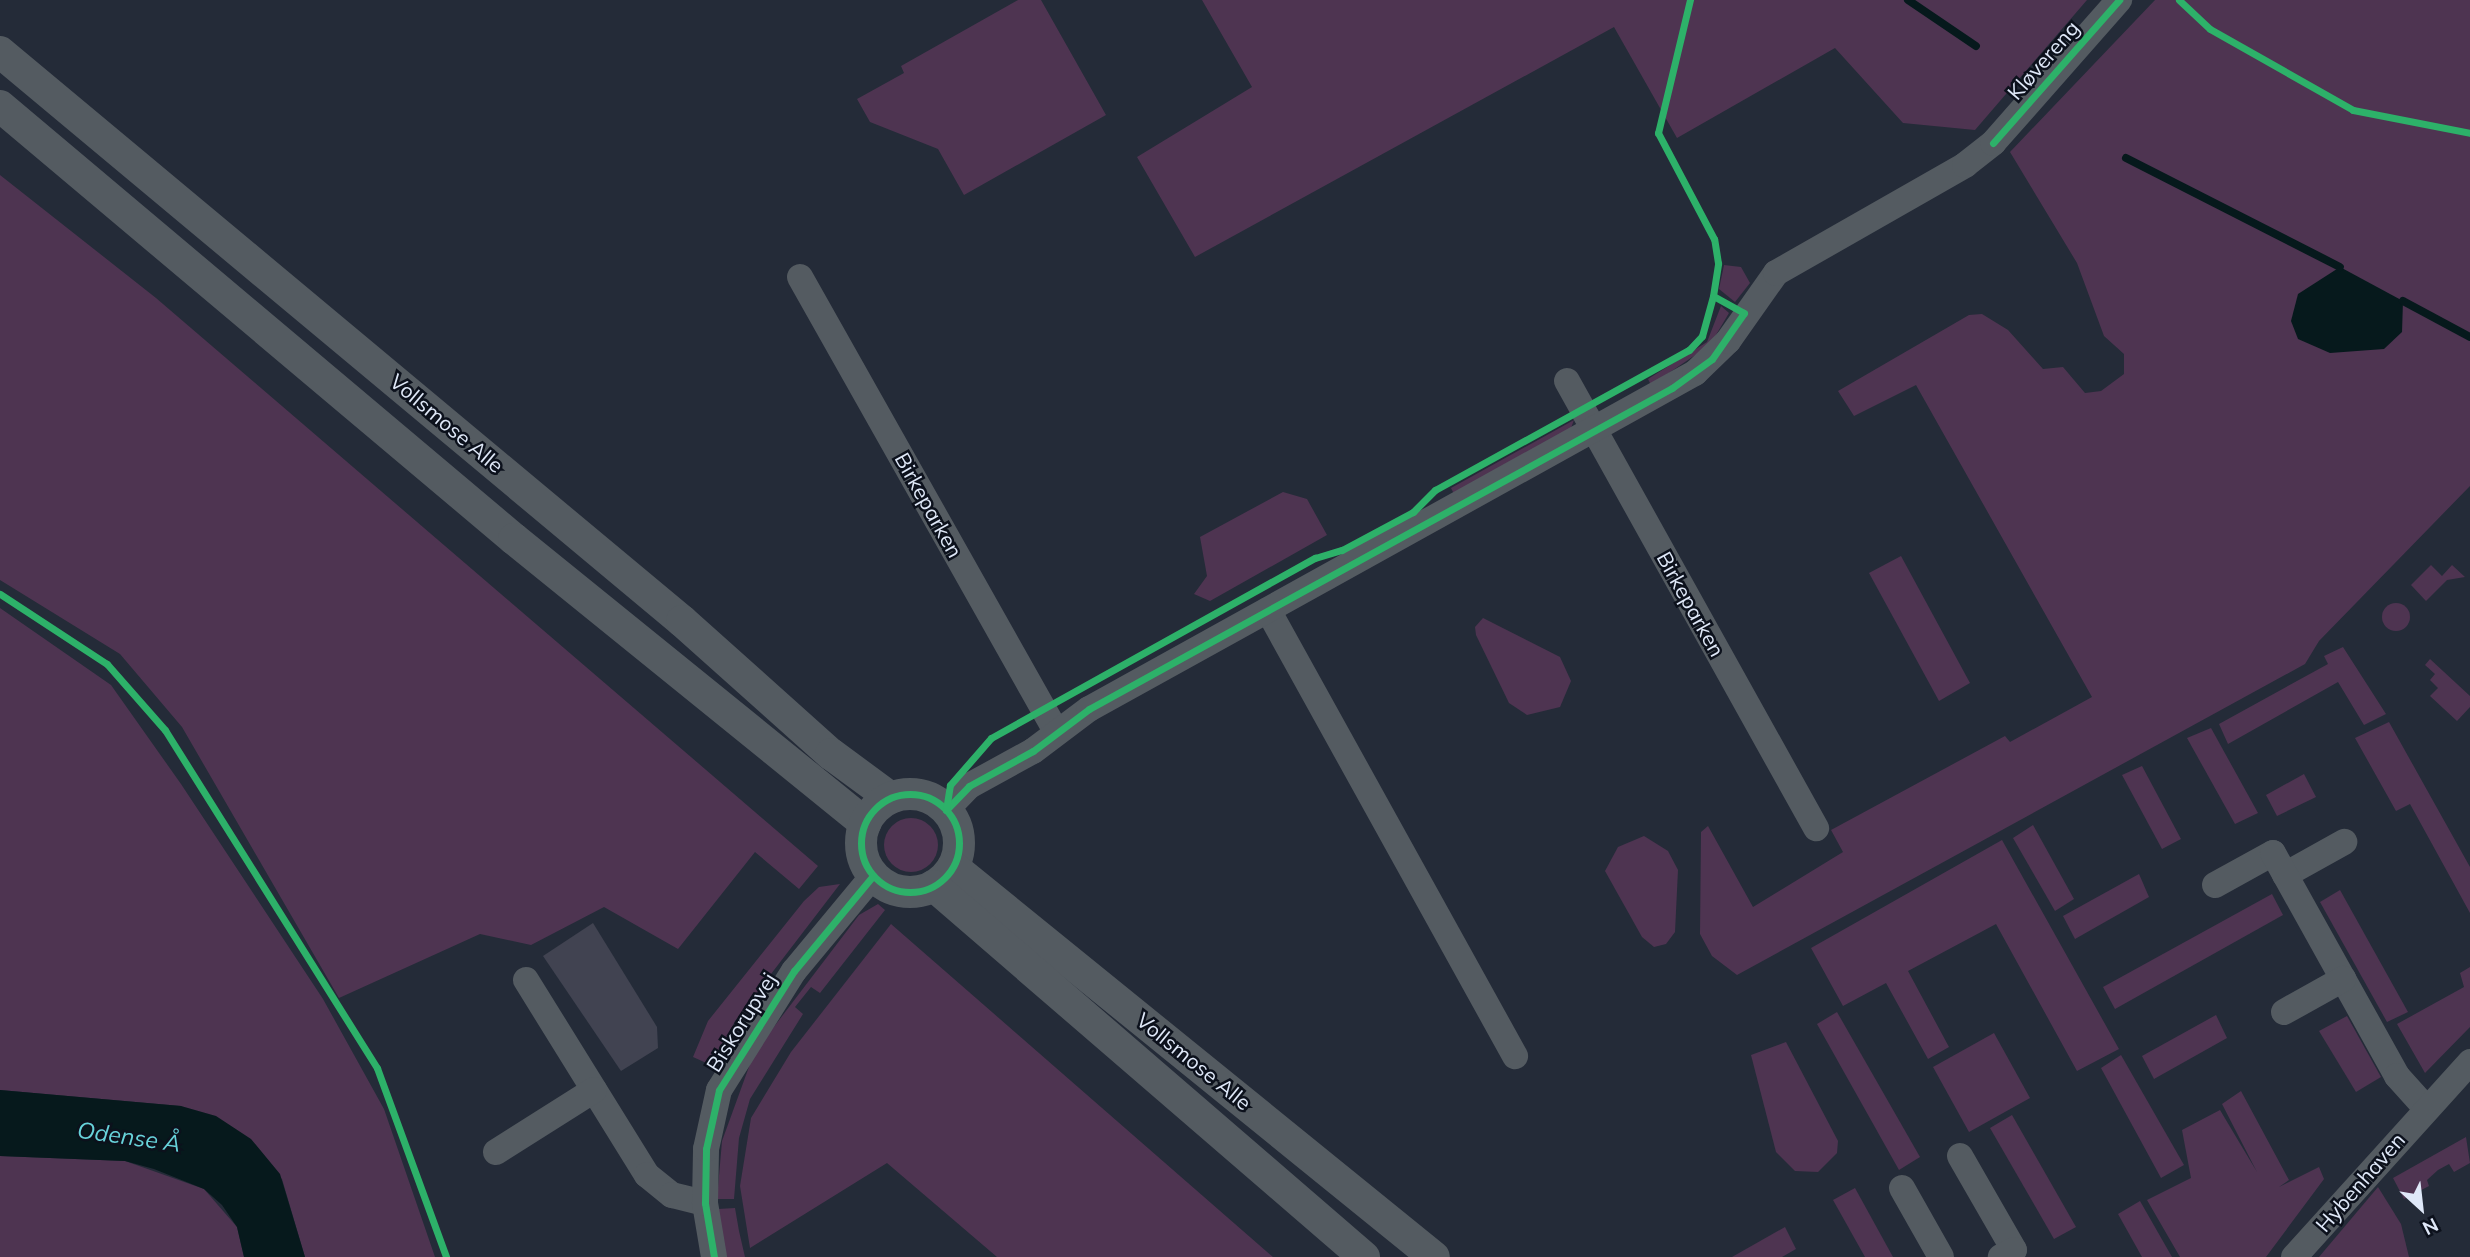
<!DOCTYPE html>
<html>
<head>
<meta charset="utf-8">
<style>
	body { margin:0 }
	#map { position:relative; width:2470px; height:1257px; overflow:hidden; background:#242b38; font-family:Mulish,sans-serif }
	div>[style] { position:absolute }
	.green>* { inset:0; background:#4e3451 }
	.round { border-radius:50% }
	.water>* { inset:0; background:#06191c }
	.stream>* { height:8px; margin:-4px; padding:0 4px; transform-origin:4px; border-radius:4px; background:#06191c }
	.building>* { inset:0; background:#414351 }
	.minor>* { height:26px; margin:-13px; padding:0 13px; transform-origin:13px; border-radius:13px; background:#545b61 }
	.tertiary>* { height:32px; margin:-16px; padding:0 16px; transform-origin:16px; border-radius:16px; background:#545b61 }
	.tertiary>.ring { margin:-16px; padding:0; box-sizing:content-box; background:none; border:32px solid #545b61; border-radius:50% }
	.cycleway>* { height:7px; margin:-3.5px; padding:0 3.5px; transform-origin:3.5px; border-radius:3.5px; background:#2db169 }
	.cycleway>.ring { margin:-3.5px; padding:0; box-sizing:content-box; background:none; border:7px solid #2db169; border-radius:50% }
	span { translate:-50% -50%; white-space:nowrap; text-align:center; line-height:1.15; -webkit-text-stroke:5px #0c111c; paint-order:stroke }
	.street-label { font-size:21px; color:#dfe8f8 }
	.water-label { font-size:23px; color:#67d2da; font-style:italic }
	.north { position:absolute; left:2386px; top:1173px; width:70px; height:70px; -webkit-text-stroke:5px #0c111c; paint-order:stroke; rotate:153deg; font-size:19px; font-weight:700; line-height:28px; text-align:center; color:#dfe8f8 }
	.north::after { content:''; display:block; margin:auto; width:24px; height:32px; background:#dfe8f8; clip-path:polygon(50% 0,100% 100%,50% 72%,0 100%) }
</style>
</head>
<body>
<div id="map">
	<div class="green">
		<div style="clip-path:polygon(1018px 0,1041px 0,1106px 115px,964px 195px,938px 149px,870px 122px,857px 99px,904px 73px,901px 66px)"></div>
		<div style="clip-path:polygon(1202px 0,2087px 0,1975px 130px,1903px 123px,1835px 48px,1677px 138px,1614px 27px,1195px 257px,1137px 157px,1252px 87px)"></div>
		<div style="clip-path:polygon(2155px 0,2470px 0,2470px 486px,2319px 641px,2305px 664px,1737px 975px,1712px 956px,1700px 934px,1701px 832px,1708px 826px,1753px 907px,1843px 852px,1831px 830px,2005px 736px,2010px 742px,2092px 697px,1916px 385px,1854px 416px,1838px 391px,1969px 315px,1982px 314px,2008px 330px,2043px 369px,2063px 367px,2085px 393px,2101px 391px,2124px 374px,2124px 354px,2104px 336px,2077px 263px,2010px 152px)"></div>
		<div style="clip-path:polygon(0 175px,156px 298px,818px 866px,799px 889px,755px 852px,678px 949px,604px 907px,531px 945px,480px 934px,339px 998px,182px 727px,120px 654px,0 580px)"></div>
		<div style="clip-path:polygon(1724px 265px,1741px 267px,1750px 283px,1735px 302px,1719px 289px)"></div>
		<div style="clip-path:polygon(1721px 306px,1729px 313px,1710px 345px,1651px 385px,1648px 379px,1707px 342px)"></div>
		<div style="clip-path:polygon(1574px 420px,1571px 428px,1454px 494px,1451px 488px)"></div>
		<div style="clip-path:polygon(1283px 492px,1307px 499px,1327px 535px,1210px 601px,1194px 594px,1207px 576px,1200px 537px)"></div>
		<div style="clip-path:polygon(1901px 556px,1970px 683px,1939px 701px,1869px 573px)"></div>
		<div style="clip-path:polygon(2431px 565px,2442px 576px,2452px 565px,2465px 577px,2447px 580px,2426px 601px,2411px 585px)"></div>
		<div class="round" style="left:2382px;top:603px;width:28px;height:28px"></div>
		<div style="clip-path:polygon(0 608px,111px 685px,181px 784px,323px 999px,384px 1109px,435px 1257px,305px 1257px,282px 1179px,181px 1106px,0 1090px)"></div>
		<div style="clip-path:polygon(1483px 618px,1560px 657px,1571px 681px,1560px 707px,1527px 715px,1509px 703px,1476px 635px,1475px 627px)"></div>
		<div style="clip-path:polygon(2343px 647px,2386px 714px,2364px 725px,2338px 682px,2228px 744px,2219px 724px,2328px 664px,2324px 656px)"></div>
		<div style="clip-path:polygon(2430px 659px,2470px 696px,2470px 707px,2457px 721px,2430px 696px,2438px 688px,2430px 680px,2435px 674px,2425px 665px)"></div>
		<div style="clip-path:polygon(2389px 722px,2470px 867px,2470px 913px,2410px 804px,2396px 811px,2355px 738px)"></div>
		<div style="clip-path:polygon(2211px 728px,2258px 813px,2235px 824px,2187px 738px)"></div>
		<div style="clip-path:polygon(2142px 766px,2181px 839px,2162px 849px,2122px 775px)"></div>
		<div style="clip-path:polygon(2304px 774px,2316px 797px,2277px 816px,2266px 795px)"></div>
		<div class="round" style="left:884px;top:818px;width:54px;height:54px"></div>
		<div style="clip-path:polygon(2033px 825px,2074px 899px,2055px 911px,2013px 838px)"></div>
		<div style="clip-path:polygon(1644px 836px,1668px 851px,1678px 870px,1675px 932px,1666px 944px,1654px 947px,1642px 937px,1605px 871px,1618px 847px)"></div>
		<div style="clip-path:polygon(2002px 840px,2119px 1049px,2077px 1071px,1996px 924px,1908px 971px,1949px 1047px,1928px 1059px,1886px 983px,1843px 1006px,1811px 948px)"></div>
		<div style="clip-path:polygon(2139px 874px,2149px 897px,2075px 939px,2063px 916px)"></div>
		<div style="clip-path:polygon(840px 884px,735px 1021px,713px 1066px,693px 1057px,708px 1021px,804px 901px,819px 887px)"></div>
		<div style="clip-path:polygon(2340px 890px,2408px 1012px,2387px 1022px,2320px 902px)"></div>
		<div style="clip-path:polygon(2272px 894px,2283px 915px,2115px 1009px,2103px 987px)"></div>
		<div style="clip-path:polygon(878px 904px,885px 910px,820px 993px,811px 987px,795px 1007px,803px 1014px,750px 1099px,739px 1138px,734px 1199px,717px 1199px,722px 1141px,754px 1053px,859px 915px)"></div>
		<div style="clip-path:polygon(891px 924px,1273px 1257px,997px 1257px,887px 1163px,750px 1248px,740px 1186px,751px 1118px,791px 1052px)"></div>
		<div style="clip-path:polygon(2470px 967px,2470px 1027px,2425px 1073px,2397px 1024px,2464px 987px,2460px 973px)"></div>
		<div style="clip-path:polygon(1837px 1012px,1920px 1157px,1899px 1170px,1817px 1024px)"></div>
		<div style="clip-path:polygon(2216px 1015px,2227px 1038px,2154px 1079px,2142px 1056px)"></div>
		<div style="clip-path:polygon(2347px 1016px,2381px 1077px,2356px 1092px,2319px 1031px)"></div>
		<div style="clip-path:polygon(1994px 1033px,2030px 1098px,1969px 1132px,1933px 1067px)"></div>
		<div style="clip-path:polygon(1786px 1042px,1838px 1141px,1837px 1153px,1818px 1172px,1795px 1171px,1776px 1152px,1751px 1055px)"></div>
		<div style="clip-path:polygon(2121px 1055px,2184px 1165px,2161px 1178px,2101px 1068px)"></div>
		<div style="clip-path:polygon(2241px 1091px,2289px 1180px,2279px 1187px,2319px 1167px,2324px 1179px,2266px 1257px,2180px 1257px,2147px 1200px,2191px 1178px,2182px 1130px,2220px 1110px,2257px 1172px,2222px 1104px)"></div>
		<div style="clip-path:polygon(2012px 1115px,2076px 1227px,2054px 1239px,1990px 1128px)"></div>
		<div style="clip-path:polygon(2466px 1137px,2470px 1163px,2454px 1172px,2449px 1164px,2438px 1170px,2427px 1180px,2429px 1186px,2404px 1199px,2393px 1178px)"></div>
		<div style="clip-path:polygon(0 1156px,125px 1161px,204px 1189px,237px 1227px,244px 1257px,0 1257px)"></div>
		<div style="clip-path:polygon(2378px 1187px,2401px 1224px,2409px 1257px,2319px 1257px)"></div>
		<div style="clip-path:polygon(1855px 1188px,1893px 1257px,1865px 1257px,1833px 1200px)"></div>
		<div style="clip-path:polygon(2140px 1201px,2172px 1257px,2142px 1257px,2118px 1214px)"></div>
		<div style="clip-path:polygon(735px 1208px,739px 1231px,745px 1257px,727px 1257px,725px 1250px,718px 1209px)"></div>
		<div style="clip-path:polygon(1785px 1227px,1796px 1249px,1782px 1257px,1732px 1257px)"></div>
	</div>
	<div class="water">
		<div style="clip-path:polygon(2340px 267px,2403px 301px,2402px 332px,2384px 349px,2330px 353px,2298px 339px,2291px 321px,2298px 294px)"></div>
		<div style="clip-path:polygon(0 1090px,181px 1106px,216px 1116px,251px 1139px,280px 1174px,305px 1257px,244px 1257px,237px 1227px,222px 1205px,204px 1189px,154px 1169px,125px 1161px,0 1156px)"></div>
	</div>
	<div class="stream">
		<div style="left:1908px;top:0;width:82px;rotate:34.1deg"></div>
		<div style="left:2126px;top:158px;width:240px;rotate:27deg"></div>
		<div style="left:2403px;top:301px;width:76px;rotate:28.2deg"></div>
	</div>
	<div class="building">
		<div style="clip-path:polygon(593px 923px,657px 1027px,658px 1048px,621px 1071px,543px 956px)"></div>
	</div>
	<div class="minor">
		<div style="left:800px;top:277px;width:523px;rotate:60.59deg"></div>
		<div style="left:1567px;top:381px;width:512px;rotate:60.88deg"></div>
		<div style="left:1268px;top:610px;width:510px;rotate:61.02deg"></div>
		<div style="left:946px;top:810px;width:33px;rotate:-46deg"></div>
		<div style="left:969px;top:786px;width:73px;rotate:-28.7deg"></div>
		<div style="left:1033px;top:751px;width:70px;rotate:-36.9deg"></div>
		<div style="left:1089px;top:709px;width:693px;rotate:-29.01deg"></div>
		<div style="left:1695px;top:373px;width:46px;rotate:-44.1deg"></div>
		<div style="left:1728px;top:341px;width:83px;rotate:-54.8deg"></div>
		<div style="left:1776px;top:273px;width:218px;rotate:-29.7deg"></div>
		<div style="left:1965px;top:165px;width:36px;rotate:-38deg"></div>
		<div style="left:1993px;top:143px;width:191px;rotate:-48.6deg"></div>
		<div style="left:2285px;top:875px;width:68px;rotate:-29.2deg"></div>
		<div style="left:2215px;top:885px;width:66px;rotate:-28.9deg"></div>
		<div style="left:2273px;top:853px;width:255px;rotate:60.9deg"></div>
		<div style="left:2397px;top:1076px;width:42px;rotate:47.9deg"></div>
		<div style="left:526px;top:980px;width:229px;rotate:58.2deg"></div>
		<div style="left:647px;top:1175px;width:32px;rotate:39deg"></div>
		<div style="left:672px;top:1195px;width:34px;rotate:14deg"></div>
		<div style="left:2284px;top:1012px;width:68px;rotate:-29.2deg"></div>
		<div style="left:496px;top:1152px;width:116px;rotate:-32.3deg"></div>
		<div style="left:1960px;top:1156px;width:108px;rotate:60.1deg"></div>
		<div style="left:2014px;top:1250px;width:15px;rotate:152deg"></div>
		<div style="left:1902px;top:1188px;width:79px;rotate:60.5deg"></div>
		<div style="left:714px;top:1257px;width:55px;rotate:-99.5deg"></div>
		<div style="left:705px;top:1203px;width:54px;rotate:-88.9deg"></div>
		<div style="left:706px;top:1149px;width:60px;rotate:-77.6deg"></div>
		<div style="left:719px;top:1090px;width:141px;rotate:-57.8deg"></div>
		<div style="left:794px;top:971px;width:124px;rotate:-50.3deg"></div>
		<div style="left:2294px;top:1257px;width:263px;rotate:-47.9deg"></div>
	</div>
	<div class="tertiary">
		<div style="left:0;top:52px;width:888px;rotate:39.84deg"></div>
		<div style="left:682px;top:621px;width:200px;rotate:41.8deg"></div>
		<div style="left:831px;top:754px;width:74px;rotate:36.3deg"></div>
		<div style="left:0;top:106px;width:672px;rotate:40.11deg"></div>
		<div style="left:514px;top:539px;width:452px;rotate:39deg"></div>
		<div class="ring" style="left:861px;top:794px;width:66px;height:66px"></div>
		<div style="left:953px;top:867px;width:619px;rotate:39.04deg"></div>
		<div style="left:934px;top:886px;width:568px;rotate:40.79deg"></div>
	</div>
	<div class="cycleway">
		<div style="left:2179px;top:0;width:42px;rotate:43.1deg"></div>
		<div style="left:2210px;top:29px;width:164px;rotate:29.5deg"></div>
		<div style="left:2353px;top:110px;width:119px;rotate:11.1deg"></div>
		<div style="left:1993px;top:143px;width:191px;rotate:-48.6deg"></div>
		<div style="left:0;top:594px;width:128px;rotate:33.2deg"></div>
		<div style="left:107px;top:664px;width:88px;rotate:48.7deg"></div>
		<div style="left:165px;top:730px;width:399px;rotate:57.9deg"></div>
		<div style="left:377px;top:1068px;width:201px;rotate:69.9deg"></div>
		<div class="ring" style="left:861px;top:794px;width:91px;height:91px"></div>
		<div style="left:946px;top:810px;width:33px;rotate:-46deg"></div>
		<div style="left:969px;top:786px;width:73px;rotate:-28.7deg"></div>
		<div style="left:1033px;top:751px;width:70px;rotate:-36.9deg"></div>
		<div style="left:1089px;top:709px;width:666px;rotate:-28.84deg"></div>
		<div style="left:1672px;top:388px;width:49px;rotate:-35.9deg"></div>
		<div style="left:1712px;top:359px;width:56px;rotate:-55.2deg"></div>
		<div style="left:1744px;top:313px;width:35px;rotate:-151deg"></div>
		<div style="left:1713px;top:296px;width:33px;rotate:-81deg"></div>
		<div style="left:1718px;top:263px;width:24px;rotate:-99deg"></div>
		<div style="left:1714px;top:239px;width:120px;rotate:-117.8deg"></div>
		<div style="left:1658px;top:133px;width:137px;rotate:-76.5deg"></div>
		<div style="left:946px;top:810px;width:25px;rotate:-81deg"></div>
		<div style="left:950px;top:785px;width:62px;rotate:-48.9deg"></div>
		<div style="left:991px;top:738px;width:371px;rotate:-29.1deg"></div>
		<div style="left:1315px;top:558px;width:28px;rotate:-17deg"></div>
		<div style="left:1342px;top:550px;width:81px;rotate:-28.2deg"></div>
		<div style="left:1413px;top:512px;width:31px;rotate:-45deg"></div>
		<div style="left:1435px;top:490px;width:290px;rotate:-28.9deg"></div>
		<div style="left:1689px;top:350px;width:19px;rotate:-47deg"></div>
		<div style="left:1702px;top:336px;width:41px;rotate:-74.6deg"></div>
		<div style="left:714px;top:1257px;width:55px;rotate:-99.5deg"></div>
		<div style="left:705px;top:1203px;width:54px;rotate:-88.9deg"></div>
		<div style="left:706px;top:1149px;width:60px;rotate:-77.6deg"></div>
		<div style="left:719px;top:1090px;width:141px;rotate:-57.8deg"></div>
		<div style="left:794px;top:971px;width:124px;rotate:-50.3deg"></div>
	</div>
	<div class="street-label">
		<span style="left:2043px;top:60px;rotate:-49deg">Kløvereng</span>
		<span style="left:447px;top:423px;rotate:40deg">Vollsmose Alle</span>
		<span style="left:929px;top:505px;rotate:61deg">Birkeparken</span>
		<span style="left:1691px;top:604px;rotate:61deg">Birkeparken</span>
		<span style="left:741px;top:1022px;rotate:-58deg">Biskorupvej</span>
		<span style="left:1194px;top:1061px;rotate:39deg">Vollsmose Alle</span>
		<span style="left:2360px;top:1182px;rotate:-49deg">Hybenhaven</span>
	</div>
	<div class="water-label">
		<span style="left:129px;top:1137px;rotate:8deg">Odense Å</span>
	</div>
	<div class="north">N</div>
</div>
</body>
</html>
